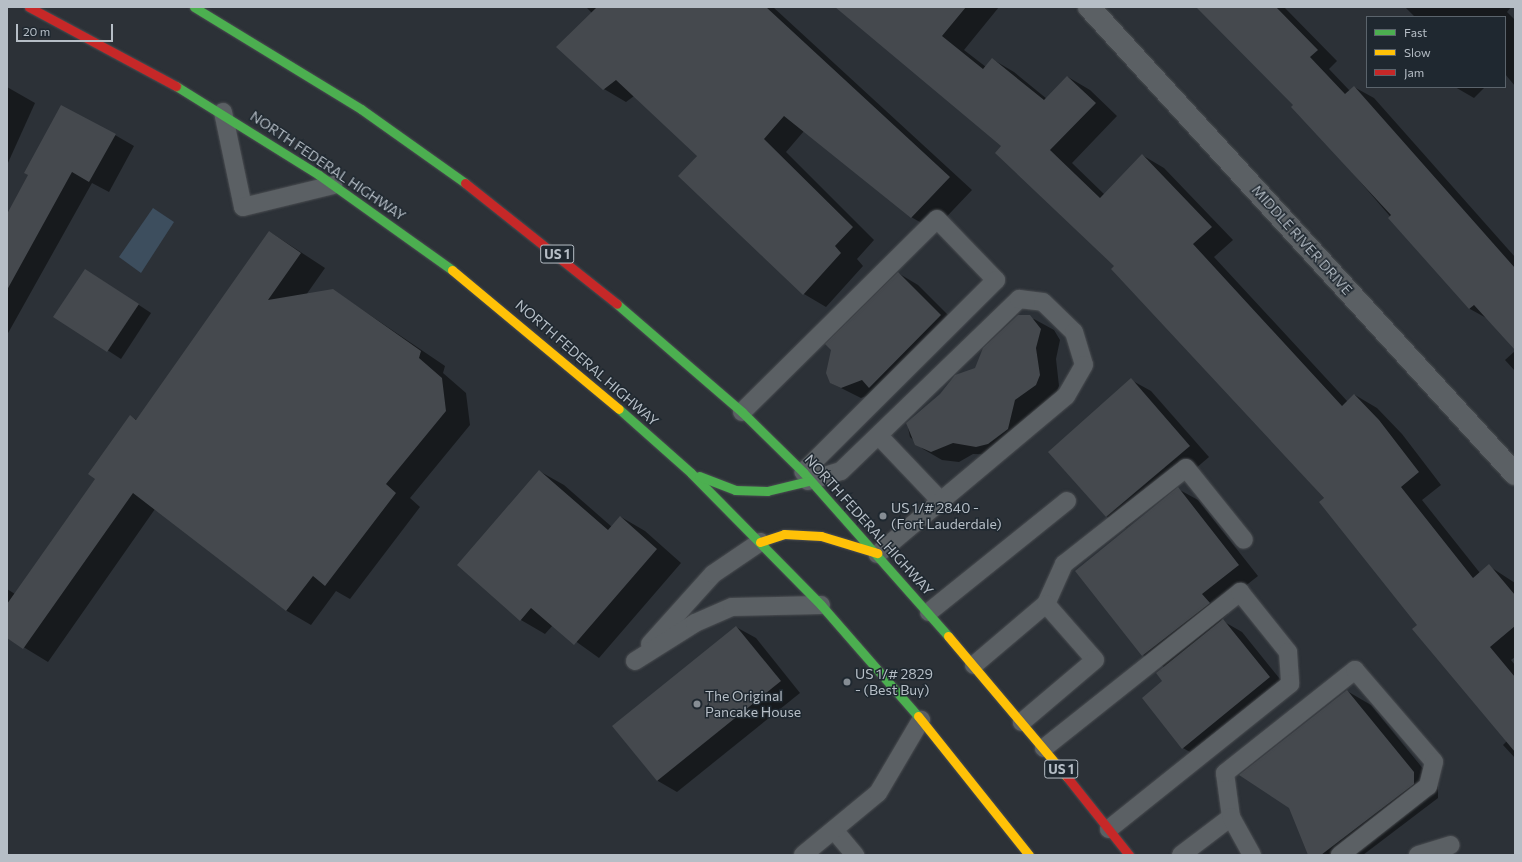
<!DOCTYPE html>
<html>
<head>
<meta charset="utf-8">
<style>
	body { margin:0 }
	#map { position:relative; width:1522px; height:862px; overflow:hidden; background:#2c3137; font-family:Commissioner,sans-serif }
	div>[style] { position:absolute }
	.water>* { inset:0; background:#3d4e5e }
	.shadow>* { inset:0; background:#0007 }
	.building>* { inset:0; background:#45494e }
	.roads { filter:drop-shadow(0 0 1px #4a4d51) drop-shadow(0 0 1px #4a4d51) }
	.lane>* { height:18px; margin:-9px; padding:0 9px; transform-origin:9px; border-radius:9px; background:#5b6064 }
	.street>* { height:22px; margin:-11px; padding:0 11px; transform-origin:11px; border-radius:11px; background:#5b6064 }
	.fast>* { height:9px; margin:-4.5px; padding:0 4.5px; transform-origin:4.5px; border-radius:4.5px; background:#4caf50 }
	.slow>* { height:9px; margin:-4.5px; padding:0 4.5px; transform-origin:4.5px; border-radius:4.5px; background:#ffc107 }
	.jam>* { height:9px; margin:-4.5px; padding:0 4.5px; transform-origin:4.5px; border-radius:4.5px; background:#c62828 }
	.dots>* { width:11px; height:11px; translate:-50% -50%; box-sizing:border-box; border:2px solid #1f2830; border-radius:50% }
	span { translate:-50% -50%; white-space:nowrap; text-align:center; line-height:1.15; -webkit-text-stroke:3px #1f2830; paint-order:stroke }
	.shield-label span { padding:1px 3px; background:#1f2830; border:1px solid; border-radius:3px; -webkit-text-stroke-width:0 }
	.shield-label { font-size:13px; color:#b6bec6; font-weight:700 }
	.street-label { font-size:14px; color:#b6bec6 }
	.poi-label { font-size:14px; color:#b6bec6 }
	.left { translate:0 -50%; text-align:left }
	.frame { position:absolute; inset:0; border:8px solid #b6bec6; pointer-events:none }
	.legend { position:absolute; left:1366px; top:16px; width:140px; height:72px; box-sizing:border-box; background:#1f2830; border:1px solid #5b646c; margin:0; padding:5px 7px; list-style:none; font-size:12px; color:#b6bec6 }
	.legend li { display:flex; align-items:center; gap:8px; height:20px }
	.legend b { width:20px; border:1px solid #5b646c }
	.scale { position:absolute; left:16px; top:24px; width:97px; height:18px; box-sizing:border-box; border:2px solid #b6bec6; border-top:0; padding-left:5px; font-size:12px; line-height:14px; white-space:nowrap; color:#b6bec6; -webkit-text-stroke:3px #1f2830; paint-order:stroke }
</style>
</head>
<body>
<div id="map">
	<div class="water">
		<div style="clip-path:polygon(153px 208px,174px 222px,141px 273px,119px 257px)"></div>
	</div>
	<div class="shadow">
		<div style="clip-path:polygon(773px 7px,972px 190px,934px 230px,911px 217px,804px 131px,786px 152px,874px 240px,857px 259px,863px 266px,826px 307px,804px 294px,680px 176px,698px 155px,634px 96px,626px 102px,604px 89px,592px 13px,587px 8px)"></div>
		<div style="clip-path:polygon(836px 7px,999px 7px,964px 50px,986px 67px,992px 59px,1014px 72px,1047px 99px,1068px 77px,1090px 90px,1117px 116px,1072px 163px,1105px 195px,1142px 155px,1164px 168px,1233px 240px,1214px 257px,1348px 402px,1355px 395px,1377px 408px,1402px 434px,1441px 485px,1422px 500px,1480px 573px,1489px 566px,1515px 583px,1515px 657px,1511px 660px,1515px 665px,1515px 758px,1503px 745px,1507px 741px,1325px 499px,1115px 266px,1003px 146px)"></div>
		<div style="clip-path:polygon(1198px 7px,1284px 7px,1337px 61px,1329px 69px,1350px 91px,1354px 87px,1374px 98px,1515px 257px,1515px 349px,1490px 320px,1470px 309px,1294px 105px)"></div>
		<div style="clip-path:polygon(1405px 7px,1511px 7px,1507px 12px,1515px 20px,1515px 86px,1505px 74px,1505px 17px,1415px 17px)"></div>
		<div style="clip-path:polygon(7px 87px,35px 103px,7px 165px)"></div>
		<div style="clip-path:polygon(1455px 87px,1485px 87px,1474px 98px)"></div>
		<div style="clip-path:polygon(115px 135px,134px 146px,109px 192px,92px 183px,7px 335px,7px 216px)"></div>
		<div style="clip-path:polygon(270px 232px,325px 268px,306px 295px,333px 290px,445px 366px,443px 373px,466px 393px,470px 425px,410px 498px,420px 507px,350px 599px,336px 591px,311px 625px,287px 611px,155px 509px,48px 662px,7px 637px,7px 589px,15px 594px,96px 479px,130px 416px,137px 420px)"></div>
		<div style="clip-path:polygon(898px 273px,918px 285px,960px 327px,878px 392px,861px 398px,831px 383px)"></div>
		<div style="clip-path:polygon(98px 278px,151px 313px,121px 359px,55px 316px)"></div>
		<div style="clip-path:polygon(1018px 316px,1034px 319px,1054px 330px,1060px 340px,1056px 359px,1059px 386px,1055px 396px,1034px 411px,1027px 440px,1008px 455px,973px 454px,959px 462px,942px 460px,923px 449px,910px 437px,907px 423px,976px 369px)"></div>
		<div style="clip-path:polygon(1515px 351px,1515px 371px,1505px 360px)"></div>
		<div style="clip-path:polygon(1131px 380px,1151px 391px,1209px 457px,1126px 528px,1107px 517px,1049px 452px)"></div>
		<div style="clip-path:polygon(539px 471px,564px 485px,612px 527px,621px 517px,645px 531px,681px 563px,599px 658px,553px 625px,545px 634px,521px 620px)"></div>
		<div style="clip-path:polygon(1178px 489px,1198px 500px,1258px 576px,1221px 605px,1228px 614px,1221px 620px,1242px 632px,1288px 689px,1202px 759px,1183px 748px,1164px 681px,1164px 667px,1143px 655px,1076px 571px)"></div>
		<div style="clip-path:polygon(736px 627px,756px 638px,800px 693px,677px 792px,658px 781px,614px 726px)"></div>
		<div style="clip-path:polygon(1347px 691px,1371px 705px,1438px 787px,1438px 798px,1363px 855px,1310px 855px)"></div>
	</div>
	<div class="building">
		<div style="clip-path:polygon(597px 7px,766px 7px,950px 177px,911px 218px,784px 116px,764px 139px,853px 227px,835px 246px,841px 253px,803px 295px,678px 176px,697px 156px,616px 80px,603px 90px,556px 47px)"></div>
		<div style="clip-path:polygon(835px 7px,966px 7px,942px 36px,983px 69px,992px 58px,1044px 100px,1067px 76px,1096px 103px,1050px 150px,1100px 198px,1142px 154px,1212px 227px,1193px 244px,1342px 406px,1354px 394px,1379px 420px,1419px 472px,1401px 487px,1473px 578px,1489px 564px,1515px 595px,1515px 626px,1490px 647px,1515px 677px,1515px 752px,1412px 629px,1417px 625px,1319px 502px,1324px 498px,1111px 269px,1114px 266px,995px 153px,1001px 146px)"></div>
		<div style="clip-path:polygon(1196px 7px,1276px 7px,1318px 50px,1310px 57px,1345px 94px,1354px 86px,1515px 268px,1515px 350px,1474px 305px,1469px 309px,1388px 218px,1391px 215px,1291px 107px,1293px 105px)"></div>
		<div style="clip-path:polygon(61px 105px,116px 134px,89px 182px,72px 172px,7px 290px,7px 214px,28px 175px,24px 173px)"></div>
		<div style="clip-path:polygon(269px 231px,301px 253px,268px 300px,333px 289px,421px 351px,419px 358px,442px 378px,446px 411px,386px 484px,396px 493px,325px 586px,313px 576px,286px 611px,133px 493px,23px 649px,7px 638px,7px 604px,95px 479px,88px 474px,130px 415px,136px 420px)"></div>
		<div style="clip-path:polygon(85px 269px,139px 304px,107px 352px,53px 317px)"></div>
		<div style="clip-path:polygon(898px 272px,941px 315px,869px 388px,862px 380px,841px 388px,830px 383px,826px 373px,831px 350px,825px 344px)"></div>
		<div style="clip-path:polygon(1018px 315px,1030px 315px,1041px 329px,1036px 348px,1040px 375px,1036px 385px,1015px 400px,1008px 429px,988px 444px,976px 447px,953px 443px,931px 452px,915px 445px,906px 423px,940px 394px,955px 375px,975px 368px,983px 348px)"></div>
		<div style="clip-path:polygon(1131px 378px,1190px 446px,1106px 517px,1048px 452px)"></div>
		<div style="clip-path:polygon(539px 470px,608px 530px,620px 516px,657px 549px,574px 645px,531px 608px,520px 621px,457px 565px)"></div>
		<div style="clip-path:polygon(1178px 487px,1239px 565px,1202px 594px,1210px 603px,1142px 656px,1075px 571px)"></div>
		<div style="clip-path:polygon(1223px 619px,1270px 677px,1182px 749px,1142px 698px,1162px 681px,1156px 673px)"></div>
		<div style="clip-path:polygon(736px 626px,781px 681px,657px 781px,612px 726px)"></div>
		<div style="clip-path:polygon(1347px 690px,1414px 772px,1414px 784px,1321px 855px,1308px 855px,1289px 808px,1239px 775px)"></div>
	</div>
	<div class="roads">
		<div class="lane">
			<div style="left:223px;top:112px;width:97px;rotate:78.1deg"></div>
			<div style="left:243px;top:207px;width:93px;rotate:-13.7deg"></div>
			<div style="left:742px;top:412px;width:274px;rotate:-44.7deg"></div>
			<div style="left:937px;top:219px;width:85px;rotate:46deg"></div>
			<div style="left:996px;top:280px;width:272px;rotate:135.1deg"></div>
			<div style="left:879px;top:436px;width:90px;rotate:46.4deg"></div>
			<div style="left:808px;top:481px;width:34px;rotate:-17deg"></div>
			<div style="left:841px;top:471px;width:248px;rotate:-44deg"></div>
			<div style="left:1019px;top:299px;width:24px;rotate:7deg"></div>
			<div style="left:1043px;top:302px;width:43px;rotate:44.1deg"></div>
			<div style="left:1074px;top:332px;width:34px;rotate:73deg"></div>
			<div style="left:1084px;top:365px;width:36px;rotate:120deg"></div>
			<div style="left:1066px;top:396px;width:246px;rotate:140deg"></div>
			<div style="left:1046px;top:604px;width:44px;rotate:-65.8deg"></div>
			<div style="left:1064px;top:564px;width:155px;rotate:-38.2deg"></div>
			<div style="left:1186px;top:468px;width:92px;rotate:51.1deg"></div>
			<div style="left:929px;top:612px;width:177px;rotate:-38.8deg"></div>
			<div style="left:650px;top:644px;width:94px;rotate:-48deg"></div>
			<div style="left:713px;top:574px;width:57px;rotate:-34.2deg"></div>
			<div style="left:635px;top:661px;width:71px;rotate:-32.3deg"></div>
			<div style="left:695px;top:623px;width:40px;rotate:-23.4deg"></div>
			<div style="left:732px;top:607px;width:89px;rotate:-1.3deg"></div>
			<div style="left:974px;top:665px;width:94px;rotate:-40.3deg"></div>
			<div style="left:1046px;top:604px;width:74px;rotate:48.8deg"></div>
			<div style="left:1095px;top:660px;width:96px;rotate:139.7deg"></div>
			<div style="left:1044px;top:748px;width:251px;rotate:-38.5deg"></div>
			<div style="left:1240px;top:592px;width:77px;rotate:51.3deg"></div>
			<div style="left:1288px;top:652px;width:32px;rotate:86deg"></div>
			<div style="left:1290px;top:684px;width:232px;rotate:141.3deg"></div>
			<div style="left:1231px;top:817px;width:44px;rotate:-97.8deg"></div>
			<div style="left:1225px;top:773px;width:166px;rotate:-38.4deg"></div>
			<div style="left:1355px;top:670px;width:121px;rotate:49.3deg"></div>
			<div style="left:1434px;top:762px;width:25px;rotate:104deg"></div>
			<div style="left:1428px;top:786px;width:112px;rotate:141.9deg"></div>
			<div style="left:834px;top:830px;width:33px;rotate:50deg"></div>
			<div style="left:803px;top:855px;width:97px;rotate:-39.6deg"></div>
			<div style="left:878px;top:793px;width:85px;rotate:-59.5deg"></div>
			<div style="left:1181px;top:855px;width:63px;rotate:-37.2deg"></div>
			<div style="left:1231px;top:817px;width:43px;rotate:61.1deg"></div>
			<div style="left:1418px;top:855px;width:34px;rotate:-17deg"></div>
		</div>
		<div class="street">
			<div style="left:1089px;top:7px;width:632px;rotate:47.63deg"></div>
		</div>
		<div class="fast">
			<div style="left:194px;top:7px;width:196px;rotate:31.4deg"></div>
			<div style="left:361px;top:109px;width:128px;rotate:35.4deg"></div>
			<div style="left:176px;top:86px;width:168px;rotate:31.9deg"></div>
			<div style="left:319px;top:175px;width:163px;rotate:35.5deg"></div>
			<div style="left:617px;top:304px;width:165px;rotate:40.8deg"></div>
			<div style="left:742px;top:412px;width:86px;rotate:44.5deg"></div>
			<div style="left:803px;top:472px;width:219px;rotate:48.5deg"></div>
			<div style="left:619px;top:409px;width:96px;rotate:41.6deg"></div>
			<div style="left:691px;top:473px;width:185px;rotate:45.4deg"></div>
			<div style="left:821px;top:605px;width:147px;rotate:48.9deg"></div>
			<div style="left:699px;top:476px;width:39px;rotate:21deg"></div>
			<div style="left:735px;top:490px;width:32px;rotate:2deg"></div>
			<div style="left:767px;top:491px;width:42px;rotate:-13.7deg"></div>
		</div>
		<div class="slow">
			<div style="left:452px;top:270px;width:217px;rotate:39.8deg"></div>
			<div style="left:760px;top:542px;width:25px;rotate:-18deg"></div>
			<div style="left:784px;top:534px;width:37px;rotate:3deg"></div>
			<div style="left:821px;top:536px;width:59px;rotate:16.9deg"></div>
			<div style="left:948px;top:636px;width:185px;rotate:49.8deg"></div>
			<div style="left:918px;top:716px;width:178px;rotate:51.4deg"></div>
		</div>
		<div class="jam">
			<div style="left:29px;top:7px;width:167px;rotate:28.3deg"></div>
			<div style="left:465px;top:183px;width:194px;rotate:38.5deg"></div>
			<div style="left:1067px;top:777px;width:100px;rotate:51.5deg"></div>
		</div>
	</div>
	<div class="dots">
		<div style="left:883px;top:516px;background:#868d94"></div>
		<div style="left:847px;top:682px;background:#868d94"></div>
		<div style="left:697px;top:704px;background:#868d94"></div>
	</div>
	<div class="shield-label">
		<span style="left:557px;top:254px">US 1</span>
		<span style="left:1061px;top:769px">US 1</span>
	</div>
	<div class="street-label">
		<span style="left:328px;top:166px;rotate:34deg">NORTH FEDERAL HIGHWAY</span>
		<span style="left:1302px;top:240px;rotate:48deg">MIDDLE RIVER DRIVE</span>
		<span style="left:587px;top:363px;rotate:41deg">NORTH FEDERAL HIGHWAY</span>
		<span style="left:869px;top:525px;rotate:48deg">NORTH FEDERAL HIGHWAY</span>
	</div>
	<div class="poi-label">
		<span class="left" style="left:891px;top:516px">US 1/# 2840 -<br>(Fort Lauderdale)</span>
		<span class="left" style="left:855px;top:682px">US 1/# 2829<br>- (Best Buy)</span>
		<span class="left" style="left:705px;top:704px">The Original<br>Pancake House</span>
	</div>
	<div class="frame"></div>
	<ul class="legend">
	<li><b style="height:5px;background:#4caf50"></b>Fast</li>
	<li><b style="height:5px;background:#ffc107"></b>Slow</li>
	<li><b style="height:5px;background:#c62828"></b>Jam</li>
	</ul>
	<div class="scale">20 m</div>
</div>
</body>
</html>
